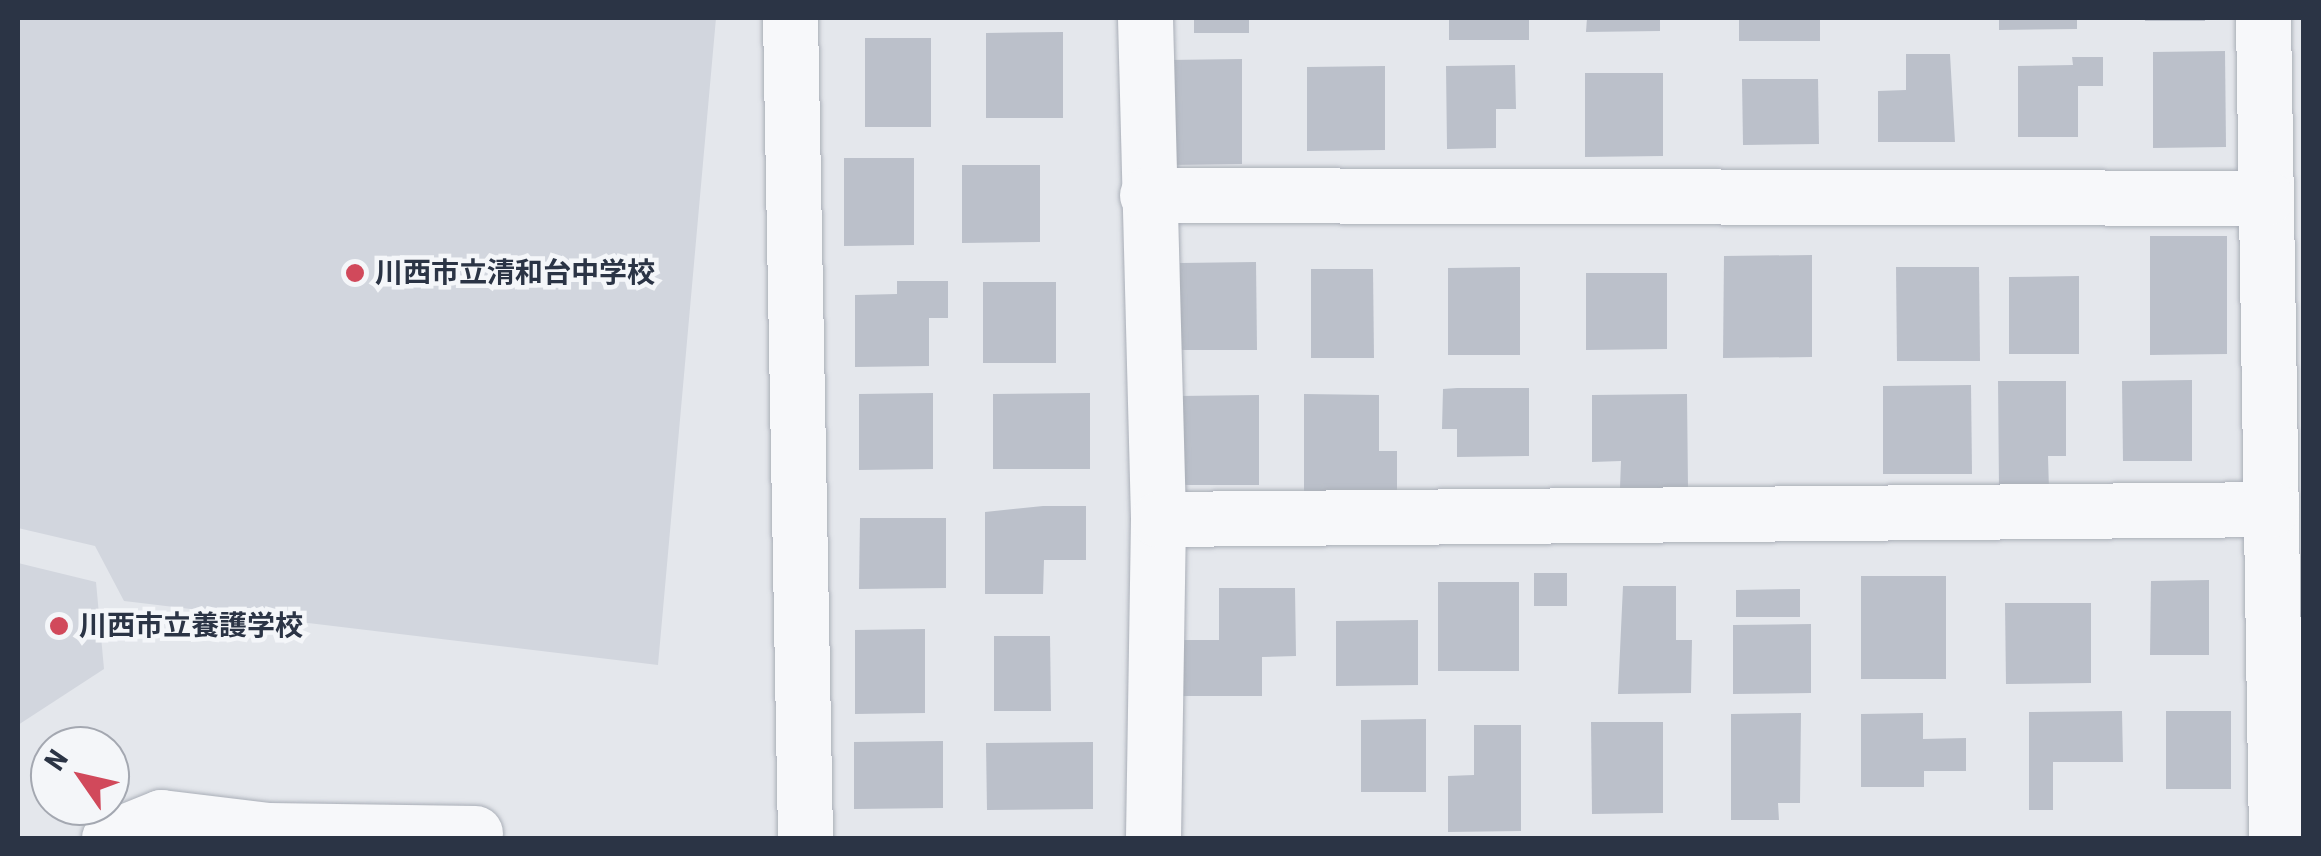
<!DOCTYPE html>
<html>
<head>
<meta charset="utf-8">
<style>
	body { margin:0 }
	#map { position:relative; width:2321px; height:856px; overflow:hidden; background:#e4e7ec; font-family:"Roboto Condensed","Noto Sans JP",sans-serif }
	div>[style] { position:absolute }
	.built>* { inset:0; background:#d2d6de }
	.building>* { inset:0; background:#bbc0ca }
	.roads { filter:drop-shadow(0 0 2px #a9aeb7) drop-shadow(0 0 2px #a9aeb7) }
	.minor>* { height:55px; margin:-27.5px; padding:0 27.5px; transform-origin:27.5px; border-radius:27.5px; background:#f7f8fa }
	.dots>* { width:28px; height:28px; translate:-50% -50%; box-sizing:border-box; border:5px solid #f4f6f9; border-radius:50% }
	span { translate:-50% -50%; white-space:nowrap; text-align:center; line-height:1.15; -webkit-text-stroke:9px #f4f6f9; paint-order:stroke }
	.poi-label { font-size:28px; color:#2b3445; font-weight:700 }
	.left { translate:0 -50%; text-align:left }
	.frame { position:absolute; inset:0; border:20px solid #2b3445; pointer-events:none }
	.north { position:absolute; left:30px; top:726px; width:100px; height:100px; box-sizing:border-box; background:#f4f6f9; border:2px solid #a4a8b1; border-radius:50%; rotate:304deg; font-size:28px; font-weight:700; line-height:40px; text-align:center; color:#2b3445 }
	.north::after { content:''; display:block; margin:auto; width:35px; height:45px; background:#d1495b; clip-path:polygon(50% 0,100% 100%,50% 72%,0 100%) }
</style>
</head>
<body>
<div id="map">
	<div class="built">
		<div style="clip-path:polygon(18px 18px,716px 18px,658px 665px,124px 601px,95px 546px,18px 528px)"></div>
		<div style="clip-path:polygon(18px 563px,96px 582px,104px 669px,18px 725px)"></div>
	</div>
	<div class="building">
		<div style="clip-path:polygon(1194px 18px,1249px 18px,1249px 33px,1194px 33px)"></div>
		<div style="clip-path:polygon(1449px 18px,1529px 18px,1529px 40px,1449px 40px)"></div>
		<div style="clip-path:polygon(1587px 18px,1660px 18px,1660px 31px,1586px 32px)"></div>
		<div style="clip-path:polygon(1739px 18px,1820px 18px,1820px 41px,1739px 41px)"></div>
		<div style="clip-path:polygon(1999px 18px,2077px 18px,2077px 29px,1999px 30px)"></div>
		<div style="clip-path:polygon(2145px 18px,2205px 18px,2205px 21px,2145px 21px)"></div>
		<div style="clip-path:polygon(1063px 32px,1063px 118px,986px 118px,986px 33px)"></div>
		<div style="clip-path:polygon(865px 38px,931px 38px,931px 127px,865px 127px)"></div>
		<div style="clip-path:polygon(2225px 51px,2226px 147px,2153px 148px,2153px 52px)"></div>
		<div style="clip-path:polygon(1906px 54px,1950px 54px,1955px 142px,1878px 142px,1878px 91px,1906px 90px)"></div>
		<div style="clip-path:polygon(2072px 57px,2103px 57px,2103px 86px,2078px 86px,2078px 137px,2018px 137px,2018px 66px,2073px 65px)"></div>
		<div style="clip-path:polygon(1242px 59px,1242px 164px,1168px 165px,1168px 60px)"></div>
		<div style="clip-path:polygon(1515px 65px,1516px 109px,1496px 109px,1496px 148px,1447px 149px,1446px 66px)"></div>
		<div style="clip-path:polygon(1385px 66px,1385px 150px,1307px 151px,1307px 67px)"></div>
		<div style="clip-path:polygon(1585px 73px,1663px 73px,1663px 156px,1585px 157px)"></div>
		<div style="clip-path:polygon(1742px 79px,1818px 79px,1819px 144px,1743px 145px)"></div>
		<div style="clip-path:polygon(844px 158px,914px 158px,914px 245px,844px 246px)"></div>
		<div style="clip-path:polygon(962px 165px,1040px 165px,1040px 242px,962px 243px)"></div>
		<div style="clip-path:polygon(2150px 236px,2227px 236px,2227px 354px,2150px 355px)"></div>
		<div style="clip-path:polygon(1812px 255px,1812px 357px,1723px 358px,1724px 256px)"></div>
		<div style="clip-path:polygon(1256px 262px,1257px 350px,1180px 350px,1180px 263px)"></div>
		<div style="clip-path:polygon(1520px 267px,1520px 355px,1448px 355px,1448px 268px)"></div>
		<div style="clip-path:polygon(1896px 267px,1979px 267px,1980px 361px,1897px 361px)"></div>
		<div style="clip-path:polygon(1311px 269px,1373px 269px,1374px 358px,1311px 358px)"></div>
		<div style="clip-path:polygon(1586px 273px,1667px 273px,1667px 349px,1586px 350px)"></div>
		<div style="clip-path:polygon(2079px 276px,2079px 354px,2009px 354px,2009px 277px)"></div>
		<div style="clip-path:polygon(897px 281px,948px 281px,948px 318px,929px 318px,929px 366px,855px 367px,855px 295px,897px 294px)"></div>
		<div style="clip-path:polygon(983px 282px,1056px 282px,1056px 363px,983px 363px)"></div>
		<div style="clip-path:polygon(2192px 380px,2192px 461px,2123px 461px,2122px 381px)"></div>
		<div style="clip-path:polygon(1998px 381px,2066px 381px,2066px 456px,2048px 456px,2049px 490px,1999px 490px)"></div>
		<div style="clip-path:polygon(1971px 385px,1972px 474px,1883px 474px,1883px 386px)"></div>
		<div style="clip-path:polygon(1457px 388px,1529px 388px,1529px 456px,1457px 457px,1457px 429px,1442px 429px,1443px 389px)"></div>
		<div style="clip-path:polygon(933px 393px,933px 469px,859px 470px,859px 394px)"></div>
		<div style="clip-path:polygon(1090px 393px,1090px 469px,993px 469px,993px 394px)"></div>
		<div style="clip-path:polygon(1304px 394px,1379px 395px,1379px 451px,1397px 451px,1397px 492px,1304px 493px)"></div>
		<div style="clip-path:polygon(1687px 394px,1688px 488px,1620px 488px,1621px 461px,1592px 462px,1592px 395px)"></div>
		<div style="clip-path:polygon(1259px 395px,1259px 485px,1179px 485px,1179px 396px)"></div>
		<div style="clip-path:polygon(1043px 506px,1086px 506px,1086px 560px,1044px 560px,1043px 594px,985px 594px,985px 512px)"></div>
		<div style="clip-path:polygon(860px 518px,946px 518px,946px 588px,859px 589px)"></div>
		<div style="clip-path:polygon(1534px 573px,1567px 573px,1567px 606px,1534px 606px)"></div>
		<div style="clip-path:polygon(1861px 576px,1946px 576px,1946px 679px,1861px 679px)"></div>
		<div style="clip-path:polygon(2209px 580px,2209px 655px,2150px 655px,2151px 581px)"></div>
		<div style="clip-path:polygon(1438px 582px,1519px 582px,1519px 671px,1438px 671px)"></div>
		<div style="clip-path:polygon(1623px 586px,1676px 586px,1676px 640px,1692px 640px,1691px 693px,1618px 694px)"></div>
		<div style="clip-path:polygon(1219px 588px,1295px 588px,1296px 656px,1262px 657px,1262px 696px,1183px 696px,1183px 640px,1219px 640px)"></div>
		<div style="clip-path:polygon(1800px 589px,1800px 617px,1736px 617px,1736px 590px)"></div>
		<div style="clip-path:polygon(2005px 603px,2091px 603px,2091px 683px,2006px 684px)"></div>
		<div style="clip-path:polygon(1418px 620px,1418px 685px,1336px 686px,1336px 621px)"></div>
		<div style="clip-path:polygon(1811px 624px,1811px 693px,1733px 694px,1733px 625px)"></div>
		<div style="clip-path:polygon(925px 629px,925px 713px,855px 714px,855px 630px)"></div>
		<div style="clip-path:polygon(994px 636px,1050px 636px,1051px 711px,994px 711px)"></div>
		<div style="clip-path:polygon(2122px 711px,2123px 762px,2053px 762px,2053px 810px,2029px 810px,2029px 712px)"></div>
		<div style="clip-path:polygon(2166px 711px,2231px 711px,2231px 789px,2166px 789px)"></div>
		<div style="clip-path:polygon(1801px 713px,1800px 803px,1778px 803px,1779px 820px,1731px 820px,1731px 714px)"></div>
		<div style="clip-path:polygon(1923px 713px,1923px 739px,1966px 738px,1966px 771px,1924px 771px,1924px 787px,1861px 787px,1861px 714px)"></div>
		<div style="clip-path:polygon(1426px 719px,1426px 792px,1361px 792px,1361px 720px)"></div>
		<div style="clip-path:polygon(1591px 722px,1663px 722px,1663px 813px,1592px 814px)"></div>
		<div style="clip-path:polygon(1474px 725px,1521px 725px,1521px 831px,1448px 832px,1448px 776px,1474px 775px)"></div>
		<div style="clip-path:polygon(943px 741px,943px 808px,854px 809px,854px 742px)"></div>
		<div style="clip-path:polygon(1093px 742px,1093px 809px,987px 810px,986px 743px)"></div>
	</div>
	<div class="roads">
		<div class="minor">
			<div style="left:790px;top:18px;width:820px;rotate:88.95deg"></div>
			<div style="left:1145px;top:18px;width:501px;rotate:88.51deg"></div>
			<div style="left:1158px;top:519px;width:319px;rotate:90.9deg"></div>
			<div style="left:2263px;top:18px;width:820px;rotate:89.09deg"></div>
			<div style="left:1147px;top:195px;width:1119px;rotate:0.15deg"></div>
			<div style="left:1158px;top:519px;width:1113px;rotate:-0.51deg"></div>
			<div style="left:109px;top:838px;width:56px;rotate:-22deg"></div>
			<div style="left:161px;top:817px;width:108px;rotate:6.9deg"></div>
			<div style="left:268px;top:830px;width:207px;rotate:0.8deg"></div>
		</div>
	</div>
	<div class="dots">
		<div style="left:355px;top:273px;background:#d1495b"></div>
		<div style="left:59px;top:626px;background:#d1495b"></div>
	</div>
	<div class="poi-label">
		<span class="left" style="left:375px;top:273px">川西市立清和台中学校</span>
		<span class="left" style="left:79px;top:626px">川西市立養護学校</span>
	</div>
	<div class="frame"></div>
	<div class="north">N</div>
</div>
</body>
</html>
